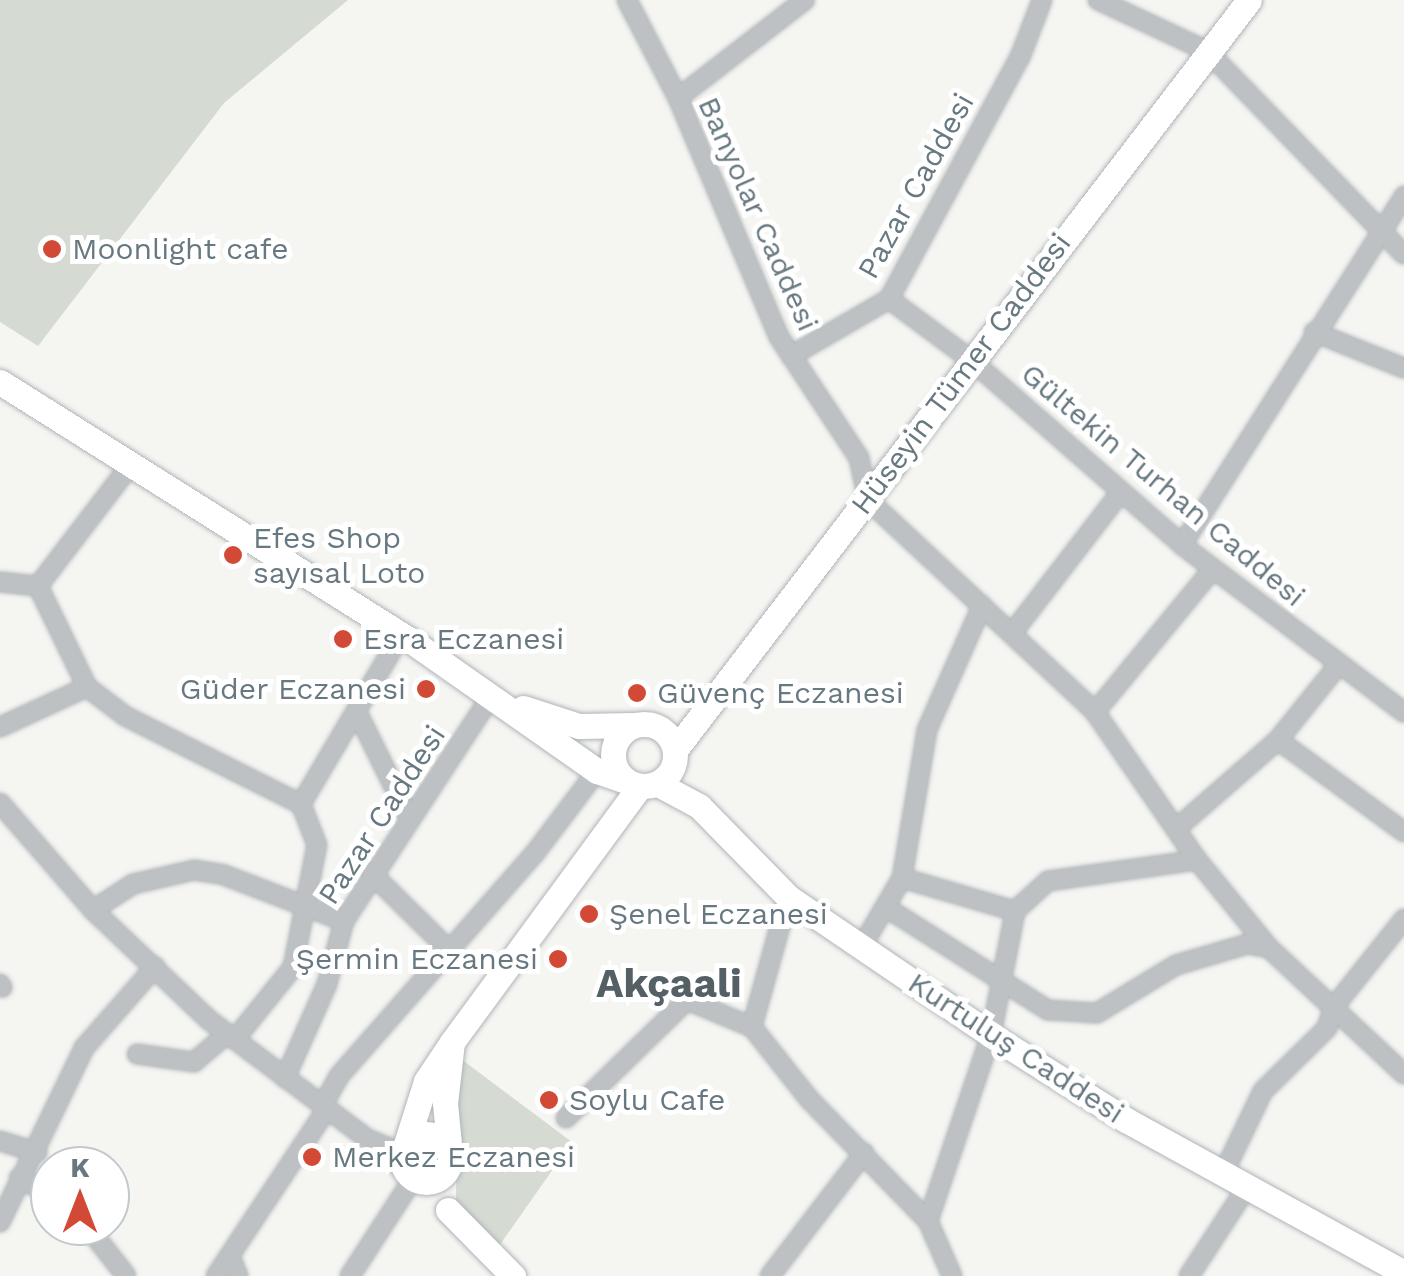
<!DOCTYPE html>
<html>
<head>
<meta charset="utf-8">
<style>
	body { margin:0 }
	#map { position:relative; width:1404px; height:1276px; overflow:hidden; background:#f5f5f2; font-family:"Work Sans",sans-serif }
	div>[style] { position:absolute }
	.green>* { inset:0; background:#d5dad2 }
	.roads { filter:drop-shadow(0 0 2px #afb5b8) drop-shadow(0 0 2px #afb5b8) }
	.street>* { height:18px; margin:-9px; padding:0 9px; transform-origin:9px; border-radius:9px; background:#bdc1c4 }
	.secondary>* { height:25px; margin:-12.5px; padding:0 12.5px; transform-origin:12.5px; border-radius:12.5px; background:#fff }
	.secondary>.ring { margin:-12.5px; padding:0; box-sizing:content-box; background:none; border:25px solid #fff; border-radius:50% }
	.dots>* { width:28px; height:28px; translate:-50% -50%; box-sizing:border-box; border:5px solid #fff; border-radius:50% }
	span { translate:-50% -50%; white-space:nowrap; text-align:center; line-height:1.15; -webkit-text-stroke:10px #fff; paint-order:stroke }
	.street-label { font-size:30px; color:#677880 }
	.poi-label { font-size:30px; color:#677880 }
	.left { translate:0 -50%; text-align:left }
	.right { translate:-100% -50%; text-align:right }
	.district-label { font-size:40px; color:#546066; font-weight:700 }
	.north { position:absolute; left:30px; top:1146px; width:100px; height:100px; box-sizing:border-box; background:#fff; border:2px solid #c2c9cc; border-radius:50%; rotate:0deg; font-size:28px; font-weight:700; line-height:40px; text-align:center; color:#677880 }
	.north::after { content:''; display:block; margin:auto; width:35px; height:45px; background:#d24a36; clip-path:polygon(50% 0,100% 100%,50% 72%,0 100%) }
</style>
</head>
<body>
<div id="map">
	<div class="green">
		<div style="clip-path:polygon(0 0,348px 0,224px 103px,38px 346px,0 322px)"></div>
		<div style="clip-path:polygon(457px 1056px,572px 1142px,499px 1246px,456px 1205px)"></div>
	</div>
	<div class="roads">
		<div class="street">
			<div style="left:627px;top:0;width:110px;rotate:62.5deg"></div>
			<div style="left:678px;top:98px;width:259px;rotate:67.1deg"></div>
			<div style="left:779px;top:337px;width:145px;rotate:56.5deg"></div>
			<div style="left:859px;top:458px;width:43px;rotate:77.9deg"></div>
			<div style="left:868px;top:500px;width:311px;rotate:43deg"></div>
			<div style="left:1095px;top:712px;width:180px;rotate:55.4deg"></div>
			<div style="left:1197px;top:860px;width:114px;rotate:50.7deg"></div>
			<div style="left:1269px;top:948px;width:185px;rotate:43deg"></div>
			<div style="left:1098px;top:0;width:120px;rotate:25.1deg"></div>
			<div style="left:1207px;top:51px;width:283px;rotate:45.9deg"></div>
			<div style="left:678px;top:98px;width:160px;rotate:-37.7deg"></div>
			<div style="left:889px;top:299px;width:102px;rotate:36.6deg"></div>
			<div style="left:971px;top:360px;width:281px;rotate:41.2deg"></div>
			<div style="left:1182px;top:545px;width:278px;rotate:37deg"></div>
			<div style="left:1314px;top:332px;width:97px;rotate:21.8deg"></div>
			<div style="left:791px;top:356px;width:113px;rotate:-30.2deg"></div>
			<div style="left:889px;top:299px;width:275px;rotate:-61.6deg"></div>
			<div style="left:1020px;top:57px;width:61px;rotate:-68.9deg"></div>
			<div style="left:1182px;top:545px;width:414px;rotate:-57.5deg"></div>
			<div style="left:0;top:582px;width:38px;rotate:6deg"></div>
			<div style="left:38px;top:586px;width:112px;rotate:64.1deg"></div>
			<div style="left:87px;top:687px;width:48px;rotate:37.3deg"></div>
			<div style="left:125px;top:716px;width:197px;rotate:26.6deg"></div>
			<div style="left:38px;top:586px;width:150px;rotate:-52.6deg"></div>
			<div style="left:1013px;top:632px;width:177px;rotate:-52.4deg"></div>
			<div style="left:357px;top:712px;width:117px;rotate:63.7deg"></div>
			<div style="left:1095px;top:712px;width:185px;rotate:-50.5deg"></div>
			<div style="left:0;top:727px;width:96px;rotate:-24.7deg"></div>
			<div style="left:1278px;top:740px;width:156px;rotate:36.1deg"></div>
			<div style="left:0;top:803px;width:142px;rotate:49deg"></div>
			<div style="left:93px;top:910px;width:160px;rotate:43.5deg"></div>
			<div style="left:209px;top:1020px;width:200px;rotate:36.9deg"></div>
			<div style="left:301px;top:804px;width:196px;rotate:-59.4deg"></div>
			<div style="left:1177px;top:828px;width:134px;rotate:-41.1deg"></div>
			<div style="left:1278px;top:740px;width:97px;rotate:-51.2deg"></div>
			<div style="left:371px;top:873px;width:105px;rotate:44.6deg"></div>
			<div style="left:902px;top:878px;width:118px;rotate:16.3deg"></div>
			<div style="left:1015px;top:911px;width:45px;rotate:-42.3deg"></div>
			<div style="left:1048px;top:881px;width:150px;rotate:-8deg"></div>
			<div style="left:887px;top:908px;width:191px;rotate:32.4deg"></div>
			<div style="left:1048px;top:1010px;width:49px;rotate:3.5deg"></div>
			<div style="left:1097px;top:1013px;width:92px;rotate:-31.3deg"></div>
			<div style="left:1176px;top:965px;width:75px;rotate:-16.3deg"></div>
			<div style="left:1248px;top:944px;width:21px;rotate:11deg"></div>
			<div style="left:93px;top:910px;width:48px;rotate:-33deg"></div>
			<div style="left:133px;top:884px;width:63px;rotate:-12.9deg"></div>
			<div style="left:194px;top:870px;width:30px;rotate:9deg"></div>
			<div style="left:224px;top:875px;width:129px;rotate:21deg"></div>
			<div style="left:862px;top:946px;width:79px;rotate:-59.5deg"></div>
			<div style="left:902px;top:878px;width:150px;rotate:-80.4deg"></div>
			<div style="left:927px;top:730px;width:136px;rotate:-66.1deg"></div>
			<div style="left:0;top:984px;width:4px;rotate:56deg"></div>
			<div style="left:752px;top:1027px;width:135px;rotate:-74.5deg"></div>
			<div style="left:235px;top:1039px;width:92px;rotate:-51.1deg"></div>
			<div style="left:293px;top:967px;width:124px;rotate:-78.9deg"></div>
			<div style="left:317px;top:845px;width:44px;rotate:-111.3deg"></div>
			<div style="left:137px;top:1054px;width:58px;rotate:8deg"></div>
			<div style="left:194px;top:1062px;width:43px;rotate:-40.3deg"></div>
			<div style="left:285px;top:1078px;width:103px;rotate:-65.9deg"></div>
			<div style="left:327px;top:984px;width:65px;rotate:-74.9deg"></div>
			<div style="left:344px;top:921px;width:269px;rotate:-56.8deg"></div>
			<div style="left:323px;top:1105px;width:33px;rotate:-61deg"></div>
			<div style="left:339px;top:1076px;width:297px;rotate:-48.7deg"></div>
			<div style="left:535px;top:853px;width:103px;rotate:-52.9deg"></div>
			<div style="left:566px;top:1118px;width:169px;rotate:-44.3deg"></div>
			<div style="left:687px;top:1000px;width:70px;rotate:22.6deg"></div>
			<div style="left:752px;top:1027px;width:92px;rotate:51.6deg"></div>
			<div style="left:809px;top:1099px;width:170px;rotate:45.7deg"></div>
			<div style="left:928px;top:1221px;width:60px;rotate:66.4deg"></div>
			<div style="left:0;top:1141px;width:39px;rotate:17deg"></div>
			<div style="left:402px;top:1153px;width:35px;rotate:-158deg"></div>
			<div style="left:369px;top:1140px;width:50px;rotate:41deg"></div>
			<div style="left:1224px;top:1172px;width:90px;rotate:-64.3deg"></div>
			<div style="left:1263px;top:1091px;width:90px;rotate:-44.5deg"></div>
			<div style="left:1327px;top:1028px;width:21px;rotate:-73deg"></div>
			<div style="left:1333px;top:1008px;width:114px;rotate:-51.4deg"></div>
			<div style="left:19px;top:1178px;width:35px;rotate:27deg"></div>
			<div style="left:928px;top:1221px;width:196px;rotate:-71.3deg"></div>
			<div style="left:991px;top:1035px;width:126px;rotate:-79deg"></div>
			<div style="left:0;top:1222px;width:193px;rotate:-64.2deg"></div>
			<div style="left:84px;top:1048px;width:108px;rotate:-48.8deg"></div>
			<div style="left:87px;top:1226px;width:63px;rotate:52deg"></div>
			<div style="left:230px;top:1256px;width:22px;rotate:68deg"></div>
			<div style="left:216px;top:1276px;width:201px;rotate:-56.4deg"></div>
			<div style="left:350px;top:1276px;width:116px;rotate:-57deg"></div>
			<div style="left:770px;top:1276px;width:155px;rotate:-52.6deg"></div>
			<div style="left:1189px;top:1276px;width:106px;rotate:-56.9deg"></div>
		</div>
		<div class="secondary">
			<div style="left:0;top:382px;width:493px;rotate:32.2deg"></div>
			<div style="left:417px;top:645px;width:220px;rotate:35deg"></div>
			<div style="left:597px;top:771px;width:31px;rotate:19deg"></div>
			<div style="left:523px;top:708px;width:59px;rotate:17.8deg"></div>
			<div style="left:579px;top:726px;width:55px;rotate:-1deg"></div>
			<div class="ring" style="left:613px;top:724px;width:37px;height:37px"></div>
			<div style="left:675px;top:750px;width:944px;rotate:-52.57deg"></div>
			<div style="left:658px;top:784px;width:47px;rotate:28.2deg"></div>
			<div style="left:699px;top:806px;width:127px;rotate:45.6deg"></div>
			<div style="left:788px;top:897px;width:245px;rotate:34.2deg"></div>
			<div style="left:991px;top:1035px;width:160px;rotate:32.2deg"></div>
			<div style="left:1126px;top:1120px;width:317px;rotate:28.8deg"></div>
			<div style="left:452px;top:1042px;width:316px;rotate:-53.7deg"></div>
			<div class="ring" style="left:402px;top:1134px;width:23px;height:23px"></div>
			<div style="left:405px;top:1147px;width:69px;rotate:-72.3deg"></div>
			<div style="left:426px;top:1081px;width:47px;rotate:-56.3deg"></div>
			<div style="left:452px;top:1042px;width:61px;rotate:96.5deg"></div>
			<div style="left:445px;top:1103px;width:51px;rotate:84.4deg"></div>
			<div style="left:448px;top:1210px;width:93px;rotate:45.4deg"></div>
		</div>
	</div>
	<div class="dots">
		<div style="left:52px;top:249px;background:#d24a36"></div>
		<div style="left:233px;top:555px;background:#d24a36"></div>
		<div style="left:343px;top:639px;background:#d24a36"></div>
		<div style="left:426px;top:689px;background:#d24a36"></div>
		<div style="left:637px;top:693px;background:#d24a36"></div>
		<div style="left:589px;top:914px;background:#d24a36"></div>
		<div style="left:558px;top:959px;background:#d24a36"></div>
		<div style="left:549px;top:1100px;background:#d24a36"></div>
		<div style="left:312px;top:1157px;background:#d24a36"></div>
	</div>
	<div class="street-label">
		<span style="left:916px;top:186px;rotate:-61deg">Pazar Caddesi</span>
		<span style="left:758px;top:214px;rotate:66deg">Banyolar Caddesi</span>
		<span style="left:961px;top:374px;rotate:-53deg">Hüseyin Tümer Caddesi</span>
		<span style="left:1163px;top:485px;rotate:40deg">Gültekin Turhan Caddesi</span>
		<span style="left:382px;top:815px;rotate:-57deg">Pazar Caddesi</span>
		<span style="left:1016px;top:1048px;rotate:33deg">Kurtuluş Caddesi</span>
	</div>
	<div class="poi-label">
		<span class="left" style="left:72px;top:249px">Moonlight cafe</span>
		<span class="left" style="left:253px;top:555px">Efes Shop<br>sayısal Loto</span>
		<span class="left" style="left:363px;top:639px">Esra Eczanesi</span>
		<span class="right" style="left:406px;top:689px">Güder Eczanesi</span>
		<span class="left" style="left:657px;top:693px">Güvenç Eczanesi</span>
		<span class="left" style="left:609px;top:914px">Şenel Eczanesi</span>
		<span class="right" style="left:538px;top:959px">Şermin Eczanesi</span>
		<span class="left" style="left:569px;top:1100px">Soylu Cafe</span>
		<span class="left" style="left:332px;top:1157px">Merkez Eczanesi</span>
	</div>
	<div class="district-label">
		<span style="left:669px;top:984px">Akçaali</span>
	</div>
	<div class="north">K</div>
</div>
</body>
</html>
